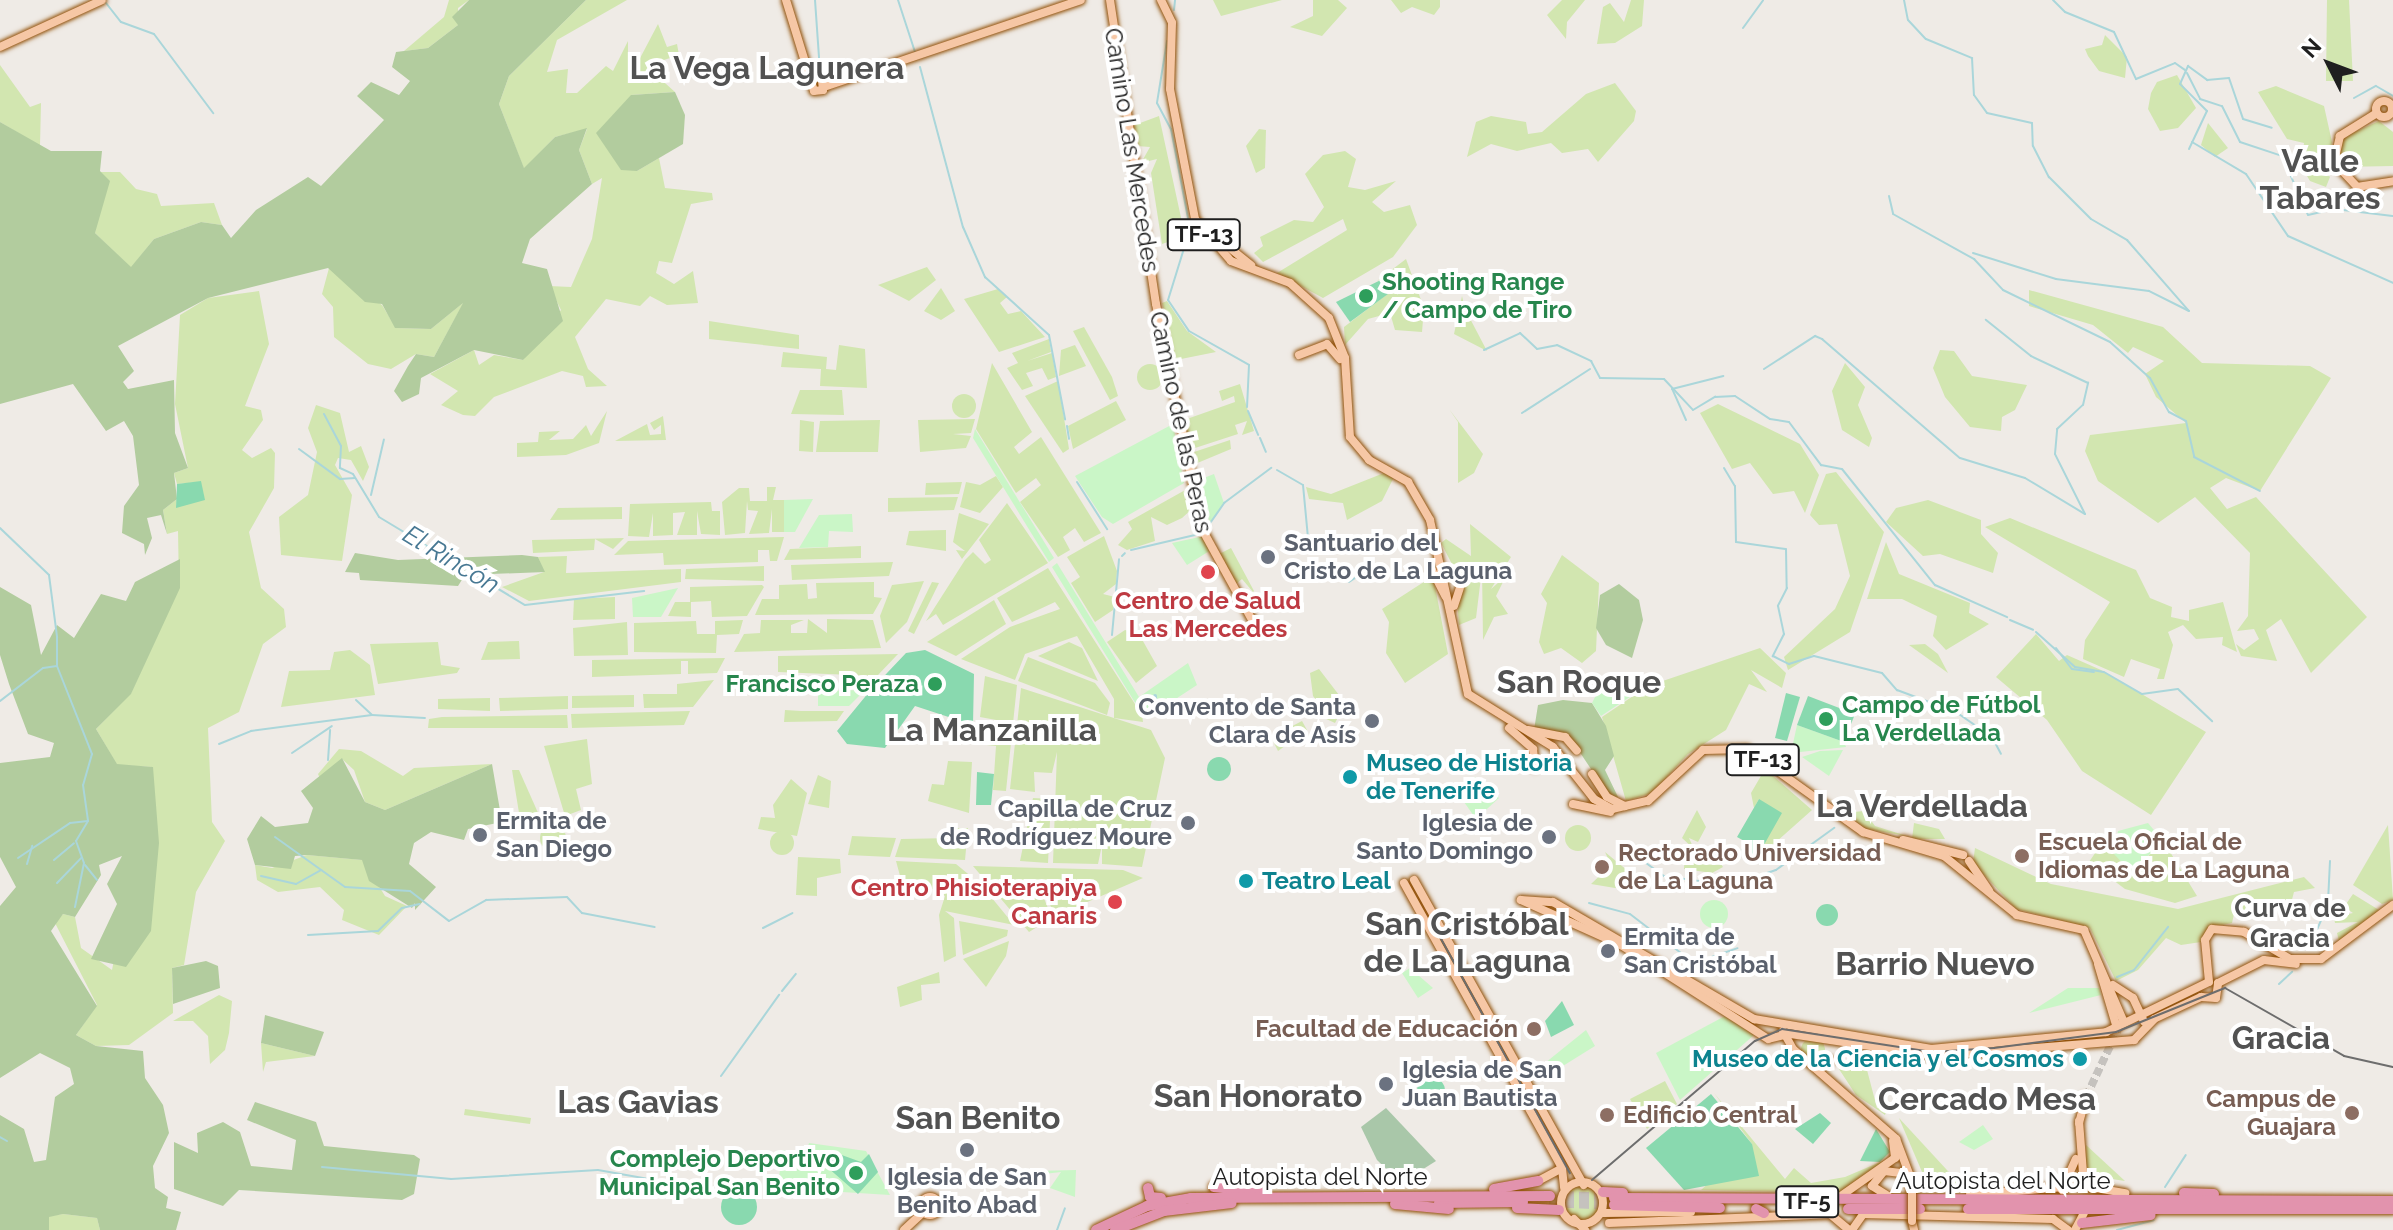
<!DOCTYPE html>
<html>
<head>
<meta charset="utf-8">
<style>
	body { margin:0 }
	#map { position:relative; width:2393px; height:1230px; overflow:hidden; background:#efebe6; font-family:Raleway,sans-serif }
	div>[style] { position:absolute }
	.grass>* { inset:0; background:#d2e6b0 }
	.round { border-radius:50% }
	.forest>* { inset:0; background:#b2cc9e }
	.cemetery>* { inset:0; background:#a9c7a9 }
	.park>* { inset:0; background:#caf6c7 }
	.pitch>* { inset:0; background:#89d9af }
	.stream>* { height:2px; margin:-1px; padding:0 1px; transform-origin:1px; border-radius:1px; background:#aad6da }
	.canal>* { height:4px; margin:-2px; padding:0 2px; transform-origin:2px; border-radius:2px; background:#aad6da }
	.major-tunnel>* { height:8px; margin-top:-4px; transform-origin:0; background:repeating-linear-gradient(90deg,#c5c2be 0 8px,transparent 0 12px) }
	.highway-tunnel>* { height:10px; margin-top:-5px; transform-origin:0; background:repeating-linear-gradient(90deg,#c5c2be 0 10px,transparent 0 15px) }
	.roads { filter:drop-shadow(0 0 2px #925109) drop-shadow(0 0 2px #925109) }
	.major>* { height:8px; margin:-4px; padding:0 4px; transform-origin:4px; border-radius:4px; background:#f6c7a5 }
	.major>.ring { margin:-4px; padding:0; box-sizing:content-box; background:none; border:8px solid #f6c7a5; border-radius:50% }
	.highway>* { height:10px; margin:-5px; padding:0 5px; transform-origin:5px; border-radius:5px; background:#e293ad }
	.tram>* { height:2px; margin:-1px; padding:0 1px; transform-origin:1px; border-radius:1px; background:#6d6d6d }
	.bridges { filter:drop-shadow(0 0 2px #925109) drop-shadow(0 0 2px #925109) }
	.major-bridge>* { height:8px; margin:-4px; padding:0 4px; transform-origin:4px; border-radius:4px; background:#f6c7a5 }
	.dots>* { width:22px; height:22px; translate:-50% -50%; box-sizing:border-box; border:4px solid #fff; border-radius:50% }
	span { translate:-50% -50%; white-space:nowrap; text-align:center; line-height:1.15; -webkit-text-stroke:8px #fff; paint-order:stroke }
	.shield-label span { padding:2px 6px; background:#fff; border:2px solid; border-radius:6px; -webkit-text-stroke-width:0 }
	.shield-label { font-size:22px; color:#1f1f1f; font-weight:700 }
	.street-label { font-size:24px; color:#1f1f1f }
	.leisure-label { font-size:24px; color:#27864d; font-weight:700 }
	.left { translate:0 -50%; text-align:left }
	.right { translate:-100% -50%; text-align:right }
	.worship-label { font-size:24px; color:#5b616d; font-weight:700 }
	.health-label { font-size:24px; color:#be3a42; font-weight:700 }
	.culture-label { font-size:24px; color:#0d838f; font-weight:700 }
	.education-label { font-size:24px; color:#785e54; font-weight:700 }
	.water-label { font-size:26px; color:#477893; font-style:italic }
	.neighbourhood-label { font-size:26px; color:#525252; font-weight:700 }
	.district-label { font-size:32px; color:#525252; font-weight:700 }
	.north { position:absolute; left:2289px; top:24px; width:80px; height:80px; -webkit-text-stroke:6px #fff; paint-order:stroke; rotate:312deg; font-size:22px; font-weight:700; line-height:32px; text-align:center; color:#1f1f1f }
	.north::after { content:''; display:block; margin:auto; width:28px; height:36px; background:#1f1f1f; clip-path:polygon(50% 0,100% 100%,50% 72%,0 100%) }
</style>
</head>
<body>
<div id="map">
	<div class="grass">
		<div style="clip-path:polygon(449px 0,469px 0,458px 8px,458px 25px,428px 48px,404px 51px,444px 17px)"></div>
		<div style="clip-path:polygon(586px 0,627px 0,557px 40px,547px 72px,568px 69px,566px 93px,577px 93px,606px 66px,613px 71px,628px 41px,628px 81px,658px 24px,667px 47px,677px 44px,679px 55px,661px 61px,656px 75px,675px 92px,631px 95px,637px 171px,659px 158px,665px 188px,712px 193px,713px 200px,691px 204px,672px 263px,659px 261px,656px 273px,674px 284px,693px 271px,698px 303px,667px 305px,650px 296px,640px 306px,606px 299px,575px 337px,588px 369px,607px 386px,586px 387px,583px 376px,562px 371px,494px 397px,475px 416px,463px 415px,441px 405px,458px 391px,430px 374px,474px 350px,479px 365px,494px 355px,523px 360px,561px 310px,549px 286px,571px 287px,592px 239px,602px 178px,592px 184px,579px 150px,587px 129px,555px 137px,524px 169px,499px 104px,509px 76px)"></div>
		<div style="clip-path:polygon(1213px 0,1282px 0,1221px 16px)"></div>
		<div style="clip-path:polygon(1313px 0,1338px 0,1347px 8px,1322px 36px,1290px 27px,1313px 16px)"></div>
		<div style="clip-path:polygon(1391px 0,1440px 0,1440px 7px,1434px 15px,1412px 7px,1401px 13px)"></div>
		<div style="clip-path:polygon(1562px 0,1585px 0,1567px 22px,1566px 39px,1547px 15px)"></div>
		<div style="clip-path:polygon(1631px 0,1644px 0,1642px 26px,1615px 43px,1597px 44px,1603px 7px,1610px 3px,1624px 22px)"></div>
		<div style="clip-path:polygon(2327px 0,2349px 0,2353px 81px,2326px 81px)"></div>
		<div style="clip-path:polygon(2105px 35px,2127px 57px,2125px 78px,2099px 71px,2088px 56px,2085px 49px,2102px 45px)"></div>
		<div style="clip-path:polygon(0 65px,30px 107px,41px 103px,40px 146px,0 122px)"></div>
		<div style="clip-path:polygon(2177px 75px,2196px 108px,2178px 128px,2160px 131px,2148px 109px,2151px 93px,2157px 82px)"></div>
		<div style="clip-path:polygon(1615px 83px,1636px 111px,1634px 121px,1598px 162px,1588px 149px,1562px 153px,1551px 143px,1517px 151px,1491px 144px,1467px 157px,1476px 122px,1491px 116px,1526px 122px,1528px 134px,1542px 132px,1586px 94px)"></div>
		<div style="clip-path:polygon(2276px 86px,2324px 106px,2332px 142px,2330px 162px,2321px 167px,2330px 177px,2326px 187px,2310px 181px,2301px 166px,2304px 143px,2287px 139px,2258px 92px)"></div>
		<div style="clip-path:polygon(1159px 116px,1185px 236px,1162px 244px,1151px 173px,1157px 159px,1141px 163px,1150px 147px,1137px 146px,1132px 126px)"></div>
		<div style="clip-path:polygon(2379px 121px,2393px 132px,2393px 166px,2342px 167px,2339px 139px)"></div>
		<div style="clip-path:polygon(2208px 123px,2228px 148px,2215px 157px,2201px 145px)"></div>
		<div style="clip-path:polygon(1259px 129px,1266px 130px,1265px 168px,1256px 173px,1246px 146px)"></div>
		<div style="clip-path:polygon(1345px 151px,1356px 159px,1348px 187px,1365px 190px,1396px 181px,1372px 202px,1384px 212px,1410px 205px,1417px 225px,1393px 257px,1323px 298px,1277px 273px,1347px 230px,1343px 219px,1263px 262px,1254px 253px,1263px 246px,1260px 237px,1294px 220px,1313px 222px,1324px 207px,1305px 174px,1323px 155px)"></div>
		<div style="clip-path:polygon(100px 172px,120px 172px,136px 189px,157px 194px,161px 206px,214px 203px,222px 225px,201px 222px,154px 239px,131px 268px,95px 233px)"></div>
		<div style="clip-path:polygon(1406px 259px,1424px 308px,1422px 332px,1395px 330px,1390px 313px,1368px 319px,1345px 345px,1344px 327px,1406px 280px,1401px 271px,1377px 281px)"></div>
		<div style="clip-path:polygon(927px 267px,936px 280px,909px 301px,878px 285px)"></div>
		<div style="clip-path:polygon(329px 268px,382px 305px,396px 328px,431px 329px,464px 302px,434px 357px,416px 354px,391px 369px,368px 364px,334px 337px,333px 307px,322px 294px)"></div>
		<div style="clip-path:polygon(941px 288px,955px 311px,941px 320px,924px 311px)"></div>
		<div style="clip-path:polygon(998px 289px,1007px 297px,1000px 303px,1008px 314px,1021px 311px,1045px 337px,999px 352px,964px 299px)"></div>
		<div style="clip-path:polygon(2029px 290px,2163px 327px,2202px 363px,2310px 366px,2331px 378px,2260px 491px,2226px 478px,2210px 488px,2227px 509px,2256px 497px,2367px 617px,2311px 673px,2281px 619px,2266px 630px,2277px 661px,2241px 656px,2236px 644px,2244px 650px,2259px 639px,2254px 629px,2237px 631px,2248px 616px,2250px 553px,2195px 497px,2158px 523px,2098px 481px,2085px 451px,2090px 435px,2186px 423px,2156px 397px,2145px 374px,2164px 361px,2133px 347px,2128px 353px,2093px 325px,2029px 306px)"></div>
		<div style="clip-path:polygon(259px 291px,269px 344px,245px 406px,261px 410px,263px 420px,242px 450px,252px 458px,271px 448px,275px 453px,274px 488px,249px 532px,261px 588px,284px 609px,286px 627px,263px 644px,239px 712px,208px 728px,212px 822px,225px 841px,196px 892px,184px 965px,172px 968px,173px 1013px,129px 1045px,96px 1046px,76px 1035px,97px 1005px,55px 923px,63px 914px,75px 917px,81px 948px,112px 970px,152px 767px,117px 765px,96px 729px,131px 693px,179px 588px,178px 531px,167px 534px,163px 510px,177px 499px,176px 507px,201px 482px,177px 484px,174px 473px,188px 468px,175px 404px,180px 315px,208px 298px)"></div>
		<div style="clip-path:polygon(1462px 296px,1465px 309px,1487px 351px,1454px 334px)"></div>
		<div style="clip-path:polygon(1167px 301px,1187px 331px,1216px 352px,1181px 359px,1178px 374px,1162px 303px)"></div>
		<div style="clip-path:polygon(709px 321px,799px 335px,799px 349px,709px 339px)"></div>
		<div style="clip-path:polygon(1084px 327px,1112px 377px,1118px 396px,1110px 400px,1073px 331px)"></div>
		<div style="clip-path:polygon(1049px 339px,1051px 352px,1027px 361px,1052px 353px,1056px 377px,1048px 380px,1042px 368px,1026px 373px,1033px 386px,1022px 390px,1007px 368px,1018px 363px,1012px 353px)"></div>
		<div style="clip-path:polygon(839px 345px,865px 349px,867px 388px,820px 386px,821px 369px,781px 367px,783px 352px,827px 357px,826px 369px,836px 370px)"></div>
		<div style="clip-path:polygon(1075px 345px,1086px 366px,1059px 376px,1061px 350px)"></div>
		<div style="clip-path:polygon(1940px 350px,1954px 351px,1972px 376px,2027px 385px,2015px 410px,2002px 417px,2001px 431px,1970px 427px,1945px 397px,1933px 368px)"></div>
		<div style="clip-path:polygon(992px 363px,1032px 432px,1014px 447px,1019px 454px,1041px 437px,1101px 533px,1084px 542px,1075px 528px,1063px 537px,1070px 550px,1058px 557px,1020px 502px,1041px 485px,1036px 478px,1016px 493px,976px 429px)"></div>
		<div style="clip-path:polygon(1845px 363px,1865px 387px,1858px 405px,1872px 438px,1869px 447px,1842px 430px,1832px 391px)"></div>
		<div class="round" style="left:1137px;top:364px;width:26px;height:26px"></div>
		<div style="clip-path:polygon(1058px 381px,1069px 449px,1063px 453px,1025px 396px)"></div>
		<div style="clip-path:polygon(1240px 384px,1254px 431px,1242px 435px,1247px 421px,1235px 425px,1238px 434px,1192px 449px,1184px 420px,1235px 402px,1234px 396px,1222px 401px,1219px 391px)"></div>
		<div style="clip-path:polygon(800px 390px,842px 390px,844px 415px,791px 414px)"></div>
		<div class="round" style="left:952px;top:394px;width:24px;height:24px"></div>
		<div style="clip-path:polygon(1116px 401px,1126px 420px,1073px 449px,1068px 426px)"></div>
		<div style="clip-path:polygon(1718px 404px,1800px 444px,1819px 475px,1805px 513px,1794px 491px,1773px 494px,1750px 463px,1732px 469px,1700px 413px)"></div>
		<div style="clip-path:polygon(316px 405px,340px 413px,349px 452px,361px 446px,369px 467px,363px 481px,351px 460px,338px 458px,335px 465px,352px 495px,342px 561px,281px 555px,279px 517px,308px 495px,317px 452px,308px 428px)"></div>
		<div style="clip-path:polygon(1449px 409px,1483px 454px,1474px 473px,1458px 483px,1458px 422px)"></div>
		<div style="clip-path:polygon(607px 411px,599px 443px,566px 455px,517px 457px,517px 443px,538px 442px,539px 432px,560px 431px,549px 440px,573px 439px,586px 425px,591px 436px)"></div>
		<div style="clip-path:polygon(663px 416px,666px 440px,615px 441px,647px 424px,650px 435px,661px 434px,661px 425px,654px 430px,650px 423px)"></div>
		<div style="clip-path:polygon(975px 419px,971px 433px,953px 434px,971px 436px,966px 448px,920px 452px,918px 420px)"></div>
		<div style="clip-path:polygon(800px 420px,814px 422px,813px 452px,799px 451px)"></div>
		<div style="clip-path:polygon(880px 420px,878px 452px,816px 452px,820px 421px)"></div>
		<div style="clip-path:polygon(1230px 440px,1231px 449px,1195px 464px,1191px 453px)"></div>
		<div style="clip-path:polygon(1836px 472px,1884px 532px,1850px 632px,1788px 670px,1784px 657px,1835px 609px,1850px 576px,1837px 524px,1819px 525px,1810px 515px,1826px 474px)"></div>
		<div style="clip-path:polygon(1384px 473px,1394px 477px,1382px 501px,1347px 520px,1343px 503px,1309px 499px,1306px 487px,1331px 494px)"></div>
		<div style="clip-path:polygon(996px 476px,1003px 487px,980px 513px,960px 507px,966px 482px,980px 485px)"></div>
		<div style="clip-path:polygon(962px 482px,959px 494px,925px 495px,926px 483px)"></div>
		<div style="clip-path:polygon(767px 487px,776px 487px,773px 500px,784px 500px,784px 532px,772px 532px,772px 509px,769px 533px,749px 534px,758px 511px,748px 510px,747px 501px,745px 533px,725px 535px,722px 502px,739px 488px,749px 488px,750px 501px,767px 501px)"></div>
		<div style="clip-path:polygon(1187px 489px,1192px 509px,1182px 518px,1167px 525px,1151px 517px,1155px 541px,1127px 550px,1118px 545px,1132px 529px,1128px 522px)"></div>
		<div style="clip-path:polygon(958px 497px,954px 510px,888px 512px,888px 498px)"></div>
		<div style="clip-path:polygon(1928px 500px,1981px 520px,1981px 534px,1998px 553px,1993px 573px,1940px 554px,1923px 556px,1886px 522px,1896px 508px)"></div>
		<div style="clip-path:polygon(711px 502px,712px 511px,720px 511px,720px 535px,701px 534px,697px 511px,697px 535px,677px 535px,685px 512px,673px 513px,673px 535px,653px 536px,653px 513px,649px 537px,628px 536px,630px 504px)"></div>
		<div style="clip-path:polygon(1007px 503px,1048px 563px,943px 625px,936px 614px,926px 621px,965px 560px,973px 552px,985px 564px,991px 560px,979px 540px)"></div>
		<div style="clip-path:polygon(622px 507px,622px 519px,550px 520px,558px 508px)"></div>
		<div style="clip-path:polygon(959px 513px,989px 524px,962px 559px,956px 550px,965px 551px,953px 542px)"></div>
		<div style="clip-path:polygon(2010px 518px,2136px 570px,2150px 598px,2172px 607px,2171px 617px,2189px 621px,2189px 610px,2223px 602px,2237px 652px,2222px 645px,2223px 637px,2196px 639px,2183px 625px,2168px 632px,2173px 645px,2164px 679px,2157px 679px,2160px 669px,2131px 659px,2124px 677px,2083px 659px,2085px 640px,2110px 602px,1985px 527px)"></div>
		<div style="clip-path:polygon(1470px 524px,1511px 557px,1491px 589px,1506px 576px,1496px 596px,1508px 614px,1494px 617px,1483px 640px,1482px 569px,1476px 618px,1459px 625px,1457px 597px,1464px 587px,1441px 543px,1446px 539px,1471px 556px)"></div>
		<div style="clip-path:polygon(909px 531px,946px 530px,946px 551px,906px 545px)"></div>
		<div style="clip-path:polygon(1104px 536px,1117px 571px,1116px 584px,1103px 594px,1115px 597px,1113px 610px,1095px 622px,1071px 583px,1080px 577px,1067px 557px)"></div>
		<div style="clip-path:polygon(784px 537px,777px 561px,770px 561px,769px 550px,758px 550px,758px 562px,664px 565px,663px 553px,614px 555px,628px 541px)"></div>
		<div style="clip-path:polygon(624px 538px,613px 549px,595px 539px,594px 550px,533px 553px,532px 540px)"></div>
		<div style="clip-path:polygon(1886px 542px,1899px 574px,1970px 603px,1969px 613px,1989px 624px,1946px 650px,1933px 636px,1937px 616px,1902px 599px,1867px 599px)"></div>
		<div style="clip-path:polygon(861px 546px,861px 558px,784px 560px,790px 549px)"></div>
		<div style="clip-path:polygon(1231px 548px,1254px 591px,1253px 592px,1242px 579px,1236px 584px,1217px 555px)"></div>
		<div style="clip-path:polygon(1562px 555px,1599px 583px,1596px 651px,1582px 663px,1561px 648px,1544px 654px,1539px 642px,1547px 603px,1541px 594px)"></div>
		<div style="clip-path:polygon(567px 556px,566px 573px,681px 569px,681px 582px,529px 601px,502px 587px,544px 572px,538px 557px)"></div>
		<div style="clip-path:polygon(893px 562px,889px 576px,792px 580px,791px 565px)"></div>
		<div style="clip-path:polygon(764px 566px,764px 581px,685px 579px,686px 569px)"></div>
		<div style="clip-path:polygon(1048px 568px,1142px 715px,1143px 722px,1114px 718px,1114px 699px,1077px 636px,1025px 654px,1015px 680px,961px 659px,1010px 627px,1060px 609px,1055px 602px,1012px 622px,997px 598px)"></div>
		<div style="clip-path:polygon(1433px 576px,1448px 654px,1405px 683px,1386px 653px,1389px 622px,1382px 609px)"></div>
		<div style="clip-path:polygon(924px 581px,907px 622px,886px 643px,880px 616px,892px 585px)"></div>
		<div style="clip-path:polygon(874px 582px,874px 597px,882px 598px,873px 614px,755px 615px,762px 599px,779px 599px,779px 585px,807px 584px,808px 599px,817px 598px,816px 583px)"></div>
		<div style="clip-path:polygon(932px 582px,939px 583px,914px 634px,908px 631px)"></div>
		<div style="clip-path:polygon(690px 587px,762px 585px,764px 587px,747px 616px,712px 617px,711px 601px,691px 602px,691px 617px,668px 616px,675px 602px,690px 602px)"></div>
		<div style="clip-path:polygon(615px 597px,615px 619px,573px 620px,574px 599px)"></div>
		<div style="clip-path:polygon(994px 600px,1006px 624px,956px 656px,927px 642px)"></div>
		<div style="clip-path:polygon(808px 619px,827px 633px,827px 619px,873px 620px,881px 648px,734px 652px,744px 634px,760px 633px,761px 620px,804px 620px,791px 625px,791px 633px,807px 633px)"></div>
		<div style="clip-path:polygon(743px 620px,739px 634px,717px 635px,716px 653px,634px 652px,634px 623px,696px 621px,697px 634px,715px 634px,715px 621px)"></div>
		<div style="clip-path:polygon(627px 622px,628px 655px,574px 656px,573px 628px)"></div>
		<div style="clip-path:polygon(1125px 630px,1139px 634px,1157px 666px,1136px 683px,1107px 642px)"></div>
		<div style="clip-path:polygon(2036px 634px,2059px 661px,2067px 655px,2101px 670px,2206px 732px,2151px 815px,2082px 771px,2047px 720px,1996px 677px)"></div>
		<div style="clip-path:polygon(519px 641px,520px 659px,481px 660px,488px 642px)"></div>
		<div style="clip-path:polygon(438px 642px,441px 665px,460px 668px,457px 673px,378px 684px,370px 644px)"></div>
		<div style="clip-path:polygon(1069px 642px,1082px 648px,1098px 681px,1038px 656px)"></div>
		<div style="clip-path:polygon(1925px 644px,1938px 654px,1948px 673px,1909px 645px)"></div>
		<div style="clip-path:polygon(1760px 648px,1786px 673px,1782px 688px,1751px 670px,1767px 692px,1749px 684px,1726px 730px,1688px 754px,1652px 793px,1626px 801px,1602px 717px,1648px 686px)"></div>
		<div style="clip-path:polygon(350px 650px,370px 665px,375px 695px,281px 707px,289px 671px,330px 670px,334px 652px)"></div>
		<div style="clip-path:polygon(898px 654px,877px 676px,778px 672px,778px 656px)"></div>
		<div style="clip-path:polygon(1028px 657px,1095px 683px,1110px 703px,1107px 715px,1018px 681px)"></div>
		<div style="clip-path:polygon(725px 658px,717px 673px,688px 674px,688px 661px,681px 661px,681px 674px,592px 677px,592px 660px)"></div>
		<div style="clip-path:polygon(1319px 669px,1339px 695px,1330px 711px,1344px 706px,1335px 723px,1322px 717px,1325px 698px,1319px 704px,1313px 696px,1310px 673px)"></div>
		<div style="clip-path:polygon(985px 676px,1017px 685px,1006px 791px,993px 790px,996px 746px,977px 744px,979px 731px,995px 732px,996px 720px,980px 717px)"></div>
		<div style="clip-path:polygon(714px 680px,693px 707px,644px 708px,643px 694px,677px 694px,677px 684px)"></div>
		<div style="clip-path:polygon(1021px 688px,1151px 730px,1165px 758px,1142px 867px,1102px 864px,1102px 845px,1098px 864px,1053px 863px,1057px 752px,1052px 773px,1034px 772px,1035px 792px,1010px 789px)"></div>
		<div style="clip-path:polygon(634px 695px,634px 707px,572px 708px,572px 696px)"></div>
		<div style="clip-path:polygon(568px 696px,568px 709px,500px 711px,499px 698px)"></div>
		<div style="clip-path:polygon(490px 698px,490px 711px,438px 709px,438px 699px)"></div>
		<div style="clip-path:polygon(785px 710px,801px 711px,844px 711px,837px 721px,784px 722px)"></div>
		<div style="clip-path:polygon(690px 711px,684px 725px,572px 728px,571px 714px)"></div>
		<div style="clip-path:polygon(567px 715px,568px 728px,428px 728px,429px 719px,442px 717px)"></div>
		<div style="clip-path:polygon(1302px 721px,1307px 730px,1278px 751px,1271px 737px)"></div>
		<div style="clip-path:polygon(587px 739px,592px 784px,576px 789px,581px 810px,565px 816px,544px 746px)"></div>
		<div style="clip-path:polygon(339px 749px,361px 751px,403px 776px,414px 768px,492px 764px,385px 810px,365px 802px,354px 770px,342px 759px,321px 781px,318px 774px)"></div>
		<div style="clip-path:polygon(948px 761px,972px 762px,969px 813px,928px 801px,932px 784px,944px 785px)"></div>
		<div style="clip-path:polygon(1765px 769px,1812px 810px,1757px 859px,1759px 799px,1754px 808px,1751px 793px)"></div>
		<div style="clip-path:polygon(512px 770px,519px 770px,543px 824px,521px 825px)"></div>
		<div style="clip-path:polygon(818px 775px,831px 781px,829px 808px,808px 804px)"></div>
		<div style="clip-path:polygon(791px 779px,807px 793px,797px 836px,758px 829px,761px 817px,775px 818px,773px 805px)"></div>
		<div style="clip-path:polygon(1033px 798px,1051px 799px,1048px 863px,1020px 861px)"></div>
		<div style="clip-path:polygon(1697px 810px,1706px 827px,1698px 842px,1689px 838px,1694px 849px,1682px 838px)"></div>
		<div style="clip-path:polygon(1864px 811px,1875px 826px,1907px 836px,1866px 829px,1844px 813px)"></div>
		<div style="clip-path:polygon(1914px 823px,1939px 829px,1945px 839px,1912px 839px)"></div>
		<div class="round" style="left:540px;top:825px;width:26px;height:26px"></div>
		<div style="clip-path:polygon(2388px 825px,2393px 900px,2382px 904px,2353px 885px)"></div>
		<div class="round" style="left:1565px;top:825px;width:26px;height:26px"></div>
		<div style="clip-path:polygon(954px 828px,968px 828px,965px 860px,895px 857px,901px 839px,953px 838px)"></div>
		<div class="round" style="left:770px;top:831px;width:24px;height:24px"></div>
		<div style="clip-path:polygon(852px 836px,896px 838px,890px 857px,848px 855px)"></div>
		<div style="clip-path:polygon(2104px 840px,2131px 871px,2164px 842px,2197px 896px,2175px 903px,2125px 889px,2089px 862px)"></div>
		<div style="clip-path:polygon(1975px 848px,2051px 884px,2178px 909px,2304px 877px,2315px 888px,2294px 892px,2290px 907px,2278px 912px,2271px 901px,2234px 914px,2232px 923px,2212px 927px,2201px 942px,2181px 945px,2166px 938px,2138px 970px,2116px 981px,2090px 928px,2016px 909px,1973px 863px)"></div>
		<div style="clip-path:polygon(1685px 850px,1719px 861px,1723px 867px,1712px 873px,1684px 869px)"></div>
		<div style="clip-path:polygon(1605px 852px,1628px 871px,1621px 889px,1591px 884px,1611px 865px)"></div>
		<div style="clip-path:polygon(307px 855px,363px 860px,385px 896px,407px 906px,379px 935px,342px 920px,344px 910px,320px 887px,278px 892px,257px 880px,255px 865px,272px 868px)"></div>
		<div style="clip-path:polygon(798px 857px,840px 859px,841px 873px,817px 878px,817px 896px,796px 895px)"></div>
		<div style="clip-path:polygon(896px 861px,956px 864px,973px 878px,950px 884px,978px 881px,1014px 925px,945px 911px,954px 918px,956px 956px,944px 962px,939px 915px,945px 896px,922px 883px,903px 887px)"></div>
		<div style="clip-path:polygon(973px 866px,1123px 870px,1143px 878px,1055px 916px,1048px 900px,1057px 895px,1053px 884px,1041px 891px,1052px 918px,1029px 932px)"></div>
		<div style="clip-path:polygon(2353px 894px,2379px 910px,2340px 945px,2337px 933px,2358px 922px,2335px 923px,2330px 900px,2339px 916px,2353px 913px,2344px 907px)"></div>
		<div style="clip-path:polygon(959px 921px,1008px 930px,1007px 936px,963px 955px)"></div>
		<div style="clip-path:polygon(1009px 941px,1006px 956px,986px 987px,963px 959px)"></div>
		<div style="clip-path:polygon(939px 972px,940px 983px,921px 985px,922px 1000px,900px 1007px,897px 987px)"></div>
		<div style="clip-path:polygon(219px 995px,232px 1001px,229px 1033px,225px 1050px,210px 1064px,208px 1036px,193px 1021px,173px 1021px)"></div>
		<div class="round" style="left:1801px;top:1038px;width:24px;height:24px"></div>
		<div style="clip-path:polygon(261px 1043px,315px 1056px,266px 1062px,263px 1072px)"></div>
		<div style="clip-path:polygon(1837px 1066px,1867px 1070px,1877px 1108px,1888px 1106px,1885px 1115px,1856px 1095px)"></div>
		<div style="clip-path:polygon(1665px 1081px,1677px 1104px,1647px 1129px,1630px 1099px)"></div>
		<div style="clip-path:polygon(1714px 1093px,1785px 1179px,1794px 1168px,1811px 1183px,1845px 1177px,1892px 1157px,1844px 1193px,1701px 1190px,1752px 1144px)"></div>
		<div style="clip-path:polygon(465px 1109px,531px 1118px,530px 1124px,464px 1115px)"></div>
		<div style="clip-path:polygon(1899px 1118px,1958px 1182px,1949px 1189px,1928px 1186px)"></div>
		<div style="clip-path:polygon(2086px 1145px,2125px 1181px,2086px 1175px)"></div>
		<div class="round" style="left:1564px;top:1185px;width:36px;height:36px"></div>
		<div style="clip-path:polygon(63px 1214px,97px 1218px,100px 1230px,49px 1230px,49px 1216px)"></div>
	</div>
	<div class="forest">
		<div style="clip-path:polygon(469px 0,586px 0,509px 76px,499px 104px,524px 168px,555px 137px,587px 128px,579px 150px,592px 184px,530px 239px,522px 263px,547px 269px,563px 321px,523px 360px,474px 350px,421px 378px,419px 394px,402px 402px,394px 391px,408px 366px,416px 354px,434px 357px,463px 303px,431px 329px,395px 328px,382px 304px,365px 302px,328px 268px,208px 298px,118px 346px,134px 371px,123px 382px,128px 389px,174px 380px,175px 433px,188px 468px,174px 473px,177px 499px,163px 510px,167px 534px,161px 515px,147px 518px,152px 538px,145px 555px,144px 544px,122px 533px,124px 506px,139px 485px,133px 436px,124px 421px,106px 431px,73px 384px,0 404px,0 122px,51px 151px,102px 151px,100px 171px,110px 181px,95px 233px,131px 267px,154px 239px,201px 222px,222px 225px,231px 238px,256px 210px,308px 177px,321px 186px,384px 120px,357px 96px,371px 82px,399px 95px,410px 81px,392px 67px,396px 52px,428px 48px,458px 25px,452px 17px)"></div>
		<div style="clip-path:polygon(675px 92px,685px 115px,683px 144px,637px 171px,621px 170px,596px 133px,631px 95px)"></div>
		<div style="clip-path:polygon(355px 553px,398px 560px,522px 555px,538px 557px,545px 572px,465px 575px,458px 586px,360px 580px,359px 573px,345px 572px)"></div>
		<div style="clip-path:polygon(180px 559px,180px 588px,131px 694px,96px 729px,117px 764px,153px 767px,159px 843px,151px 931px,126px 967px,91px 959px,117px 904px,107px 884px,122px 856px,99px 865px,101px 875px,75px 917px,63px 914px,51px 931px,97px 1006px,76px 1035px,96px 1046px,143px 1051px,145px 1078px,163px 1105px,169px 1133px,153px 1166px,155px 1188px,168px 1197px,166px 1208px,181px 1212px,176px 1230px,100px 1230px,97px 1218px,63px 1214px,49px 1217px,49px 1230px,0 1230px,0 1115px,24px 1129px,34px 1162px,46px 1160px,55px 1097px,74px 1084px,70px 1068px,40px 1053px,0 1078px,0 906px,16px 887px,0 857px,0 763px,50px 757px,54px 743px,28px 734px,9px 684px,0 655px,0 587px,31px 605px,41px 655px,57px 625px,74px 638px,101px 594px,126px 601px,135px 582px)"></div>
		<div style="clip-path:polygon(1619px 584px,1639px 600px,1643px 620px,1632px 658px,1606px 645px,1596px 628px,1600px 595px)"></div>
		<div style="clip-path:polygon(1563px 700px,1592px 703px,1606px 726px,1614px 756px,1605px 770px,1618px 797px,1609px 796px,1573px 742px,1534px 730px,1538px 705px)"></div>
		<div style="clip-path:polygon(342px 758px,365px 802px,385px 810px,492px 764px,502px 822px,468px 829px,464px 840px,431px 832px,414px 843px,409px 864px,436px 887px,415px 910px,415px 903px,412px 908px,369px 881px,362px 860px,307px 855px,295px 856px,291px 869px,255px 865px,247px 839px,261px 816px,275px 827px,308px 823px,313px 808px,301px 791px)"></div>
		<div style="clip-path:polygon(206px 961px,218px 966px,220px 988px,173px 1004px,172px 968px)"></div>
		<div style="clip-path:polygon(265px 1015px,324px 1032px,315px 1056px,261px 1043px)"></div>
		<div style="clip-path:polygon(255px 1102px,316px 1122px,324px 1146px,414px 1155px,420px 1159px,414px 1194px,402px 1200px,239px 1190px,223px 1206px,174px 1189px,174px 1142px,198px 1153px,197px 1133px,223px 1122px,240px 1132px,251px 1166px,292px 1170px,296px 1140px,247px 1120px)"></div>
	</div>
	<div class="cemetery">
		<div style="clip-path:polygon(1386px 1108px,1436px 1161px,1401px 1183px,1377px 1160px,1361px 1127px)"></div>
	</div>
	<div class="park">
		<div style="clip-path:polygon(1173px 424px,1184px 483px,1113px 524px,1102px 517px,1075px 476px)"></div>
		<div style="clip-path:polygon(975px 429px,1054px 558px,1049px 562px,973px 438px)"></div>
		<div style="clip-path:polygon(1214px 474px,1224px 503px,1208px 527px,1196px 481px)"></div>
		<div style="clip-path:polygon(813px 499px,795px 532px,784px 532px,784px 500px)"></div>
		<div style="clip-path:polygon(852px 514px,853px 532px,829px 531px,828px 547px,799px 548px,819px 515px)"></div>
		<div style="clip-path:polygon(1204px 536px,1211px 550px,1187px 565px,1172px 543px)"></div>
		<div style="clip-path:polygon(1057px 563px,1139px 697px,1188px 663px,1197px 685px,1145px 719px,1052px 567px)"></div>
		<div style="clip-path:polygon(678px 588px,661px 617px,633px 617px,632px 598px)"></div>
		<div style="clip-path:polygon(1640px 672px,1648px 685px,1601px 716px,1592px 703px,1597px 693px)"></div>
		<div style="clip-path:polygon(865px 690px,849px 706px,818px 706px,818px 691px)"></div>
		<div style="clip-path:polygon(1797px 725px,1844px 742px,1846px 747px,1791px 753px)"></div>
		<div style="clip-path:polygon(1843px 750px,1829px 776px,1802px 757px,1820px 751px)"></div>
		<div style="clip-path:polygon(1475px 777px,1499px 798px,1476px 819px,1457px 792px)"></div>
		<div style="clip-path:polygon(2148px 823px,2164px 842px,2130px 871px,2114px 854px,2118px 831px)"></div>
		<div class="round" style="left:1700px;top:900px;width:28px;height:28px"></div>
		<div style="clip-path:polygon(1410px 968px,1433px 988px,1418px 998px,1402px 973px)"></div>
		<div style="clip-path:polygon(2068px 988px,2099px 988px,2101px 995px,2029px 1013px)"></div>
		<div style="clip-path:polygon(1725px 1016px,1754px 1035px,1680px 1100px,1656px 1053px)"></div>
		<div style="clip-path:polygon(1586px 1030px,1595px 1046px,1550px 1074px,1545px 1063px)"></div>
		<div style="clip-path:polygon(1983px 1125px,1993px 1139px,1974px 1150px,1959px 1142px)"></div>
		<div style="clip-path:polygon(809px 1143px,866px 1151px,890px 1195px,778px 1188px,782px 1150px,806px 1153px)"></div>
		<div style="clip-path:polygon(1076px 1170px,1075px 1197px,1050px 1188px,1061px 1172px,1035px 1175px,1035px 1171px)"></div>
	</div>
	<div class="pitch">
		<div style="clip-path:polygon(1401px 270px,1407px 280px,1350px 322px,1336px 302px)"></div>
		<div style="clip-path:polygon(201px 481px,205px 500px,176px 508px,177px 484px)"></div>
		<div style="clip-path:polygon(925px 650px,974px 674px,973px 725px,915px 706px,885px 748px,847px 744px,837px 731px,869px 692px,906px 653px)"></div>
		<div style="clip-path:polygon(1786px 693px,1800px 697px,1787px 741px,1775px 738px)"></div>
		<div style="clip-path:polygon(1808px 696px,1855px 714px,1844px 742px,1797px 725px)"></div>
		<div class="round" style="left:1207px;top:757px;width:24px;height:24px"></div>
		<div style="clip-path:polygon(977px 772px,994px 774px,991px 805px,976px 805px)"></div>
		<div style="clip-path:polygon(1759px 799px,1782px 813px,1756px 859px,1741px 850px,1746px 842px,1737px 837px)"></div>
		<div class="round" style="left:1816px;top:904px;width:22px;height:22px"></div>
		<div style="clip-path:polygon(1562px 1001px,1574px 1025px,1551px 1037px,1545px 1021px)"></div>
		<div class="round" style="left:1417px;top:1077px;width:28px;height:28px"></div>
		<div style="clip-path:polygon(1711px 1094px,1752px 1144px,1759px 1176px,1684px 1190px,1646px 1148px)"></div>
		<div style="clip-path:polygon(1820px 1113px,1831px 1123px,1813px 1144px,1795px 1129px)"></div>
		<div style="clip-path:polygon(1876px 1129px,1890px 1152px,1880px 1162px,1860px 1161px)"></div>
		<div style="clip-path:polygon(839px 1154px,861px 1162px,869px 1154px,878px 1172px,858px 1194px,819px 1160px)"></div>
		<div class="round" style="left:721px;top:1189px;width:36px;height:36px"></div>
	</div>
	<div class="stream">
		<div style="left:815px;top:0;width:71px;rotate:86deg"></div>
		<div style="left:898px;top:0;width:55px;rotate:71.9deg"></div>
		<div style="left:1904px;top:0;width:20px;rotate:79deg"></div>
		<div style="left:1908px;top:20px;width:26px;rotate:47deg"></div>
		<div style="left:1926px;top:39px;width:50px;rotate:22.4deg"></div>
		<div style="left:1972px;top:58px;width:37px;rotate:87deg"></div>
		<div style="left:1974px;top:95px;width:22px;rotate:54deg"></div>
		<div style="left:1987px;top:113px;width:46px;rotate:12.5deg"></div>
		<div style="left:2032px;top:123px;width:23px;rotate:88deg"></div>
		<div style="left:2033px;top:146px;width:35px;rotate:63deg"></div>
		<div style="left:2049px;top:177px;width:59px;rotate:45deg"></div>
		<div style="left:2091px;top:219px;width:42px;rotate:30.3deg"></div>
		<div style="left:2127px;top:240px;width:94px;rotate:48.9deg"></div>
		<div style="left:2189px;top:311px;width:45px;rotate:-153.4deg"></div>
		<div style="left:2149px;top:291px;width:94px;rotate:-172.6deg"></div>
		<div style="left:2056px;top:279px;width:87px;rotate:-162.6deg"></div>
		<div style="left:2053px;top:0;width:17px;rotate:45deg"></div>
		<div style="left:2065px;top:12px;width:53px;rotate:22.2deg"></div>
		<div style="left:2114px;top:32px;width:52px;rotate:64.9deg"></div>
		<div style="left:2136px;top:79px;width:42px;rotate:-22.3deg"></div>
		<div style="left:2175px;top:63px;width:12px;rotate:35deg"></div>
		<div style="left:106px;top:3px;width:24px;rotate:52deg"></div>
		<div style="left:121px;top:22px;width:35px;rotate:20deg"></div>
		<div style="left:154px;top:34px;width:99px;rotate:53.2deg"></div>
		<div style="left:1174px;top:10px;width:10px;rotate:-84deg"></div>
		<div style="left:1743px;top:28px;width:34px;rotate:-54deg"></div>
		<div style="left:1167px;top:41px;width:63px;rotate:99.2deg"></div>
		<div style="left:1157px;top:103px;width:30px;rotate:62deg"></div>
		<div style="left:1171px;top:129px;width:102px;rotate:79.2deg"></div>
		<div style="left:1190px;top:229px;width:74px;rotate:107.2deg"></div>
		<div style="left:1168px;top:300px;width:37px;rotate:56deg"></div>
		<div style="left:1189px;top:331px;width:69px;rotate:29.5deg"></div>
		<div style="left:1249px;top:365px;width:42px;rotate:92.7deg"></div>
		<div style="left:920px;top:67px;width:166px;rotate:75deg"></div>
		<div style="left:963px;top:227px;width:55px;rotate:66.3deg"></div>
		<div style="left:985px;top:277px;width:86px;rotate:42.2deg"></div>
		<div style="left:1049px;top:335px;width:86px;rotate:79.2deg"></div>
		<div style="left:2187px;top:73px;width:29px;rotate:63deg"></div>
		<div style="left:2200px;top:99px;width:23px;rotate:18deg"></div>
		<div style="left:2222px;top:106px;width:40px;rotate:63.4deg"></div>
		<div style="left:2240px;top:142px;width:44px;rotate:18.4deg"></div>
		<div style="left:2282px;top:156px;width:64px;rotate:66.2deg"></div>
		<div style="left:2308px;top:215px;width:28px;rotate:-13deg"></div>
		<div style="left:2335px;top:209px;width:58px;rotate:6.9deg"></div>
		<div style="left:2354px;top:98px;width:25px;rotate:-29deg"></div>
		<div style="left:2376px;top:86px;width:20px;rotate:30deg"></div>
		<div style="left:2192px;top:142px;width:63px;rotate:30.7deg"></div>
		<div style="left:2246px;top:174px;width:75px;rotate:55.9deg"></div>
		<div style="left:2288px;top:236px;width:115px;rotate:24.1deg"></div>
		<div style="left:2189px;top:149px;width:42px;rotate:-64.7deg"></div>
		<div style="left:2207px;top:111px;width:38px;rotate:-135deg"></div>
		<div style="left:2180px;top:84px;width:20px;rotate:-66deg"></div>
		<div style="left:2188px;top:66px;width:24px;rotate:36deg"></div>
		<div style="left:2207px;top:80px;width:22px;rotate:-5deg"></div>
		<div style="left:2229px;top:78px;width:43px;rotate:71.1deg"></div>
		<div style="left:2243px;top:119px;width:30px;rotate:17deg"></div>
		<div style="left:1889px;top:196px;width:18px;rotate:77deg"></div>
		<div style="left:1893px;top:214px;width:93px;rotate:29.1deg"></div>
		<div style="left:1974px;top:259px;width:42px;rotate:46.9deg"></div>
		<div style="left:2003px;top:290px;width:119px;rotate:25.9deg"></div>
		<div style="left:2110px;top:342px;width:54px;rotate:42deg"></div>
		<div style="left:2150px;top:378px;width:39px;rotate:61deg"></div>
		<div style="left:2169px;top:412px;width:19px;rotate:28deg"></div>
		<div style="left:2186px;top:421px;width:37px;rotate:77deg"></div>
		<div style="left:2194px;top:457px;width:74px;rotate:27.3deg"></div>
		<div style="left:1484px;top:350px;width:40px;rotate:-25deg"></div>
		<div style="left:1520px;top:333px;width:23px;rotate:43deg"></div>
		<div style="left:1537px;top:349px;width:20px;rotate:-11deg"></div>
		<div style="left:1557px;top:345px;width:38px;rotate:25deg"></div>
		<div style="left:1591px;top:361px;width:19px;rotate:62deg"></div>
		<div style="left:1600px;top:378px;width:64px;rotate:0.9deg"></div>
		<div style="left:1664px;top:379px;width:42px;rotate:46.9deg"></div>
		<div style="left:1693px;top:410px;width:26px;rotate:-31deg"></div>
		<div style="left:1715px;top:397px;width:20px;rotate:-3deg"></div>
		<div style="left:1735px;top:396px;width:42px;rotate:33.3deg"></div>
		<div style="left:1770px;top:419px;width:19px;rotate:9deg"></div>
		<div style="left:1789px;top:422px;width:54px;rotate:53.3deg"></div>
		<div style="left:1821px;top:465px;width:21px;rotate:11deg"></div>
		<div style="left:1842px;top:469px;width:149px;rotate:51.3deg"></div>
		<div style="left:1935px;top:585px;width:79px;rotate:24deg"></div>
		<div style="left:1764px;top:369px;width:61px;rotate:-32.9deg"></div>
		<div style="left:1815px;top:336px;width:8px;rotate:23deg"></div>
		<div style="left:1822px;top:339px;width:182px;rotate:40.8deg"></div>
		<div style="left:1960px;top:458px;width:68px;rotate:17.1deg"></div>
		<div style="left:2025px;top:478px;width:70px;rotate:31deg"></div>
		<div style="left:2085px;top:514px;width:67px;rotate:-116.6deg"></div>
		<div style="left:2055px;top:454px;width:25px;rotate:-85deg"></div>
		<div style="left:2057px;top:429px;width:35px;rotate:-43deg"></div>
		<div style="left:2083px;top:405px;width:23px;rotate:-77deg"></div>
		<div style="left:2088px;top:383px;width:63px;rotate:-154.7deg"></div>
		<div style="left:2031px;top:356px;width:58px;rotate:-141.3deg"></div>
		<div style="left:1248px;top:411px;width:26px;rotate:67deg"></div>
		<div style="left:1522px;top:413px;width:81px;rotate:-32.9deg"></div>
		<div style="left:324px;top:414px;width:36px;rotate:62deg"></div>
		<div style="left:341px;top:446px;width:22px;rotate:93deg"></div>
		<div style="left:340px;top:468px;width:14px;rotate:25deg"></div>
		<div style="left:353px;top:474px;width:50px;rotate:58.8deg"></div>
		<div style="left:379px;top:517px;width:170px;rotate:31.1deg"></div>
		<div style="left:525px;top:605px;width:120px;rotate:-6.7deg"></div>
		<div style="left:1686px;top:420px;width:34px;rotate:-114deg"></div>
		<div style="left:1672px;top:389px;width:53px;rotate:-14.3deg"></div>
		<div style="left:1067px;top:426px;width:13px;rotate:81deg"></div>
		<div style="left:1260px;top:438px;width:15px;rotate:67deg"></div>
		<div style="left:299px;top:449px;width:51px;rotate:36.2deg"></div>
		<div style="left:340px;top:479px;width:15px;rotate:-4deg"></div>
		<div style="left:1724px;top:468px;width:21px;rotate:59deg"></div>
		<div style="left:1735px;top:486px;width:56px;rotate:89deg"></div>
		<div style="left:1736px;top:542px;width:50px;rotate:8deg"></div>
		<div style="left:1786px;top:549px;width:39px;rotate:89deg"></div>
		<div style="left:1787px;top:588px;width:20px;rotate:117deg"></div>
		<div style="left:1778px;top:606px;width:29px;rotate:78deg"></div>
		<div style="left:1784px;top:634px;width:25px;rotate:117deg"></div>
		<div style="left:1773px;top:656px;width:18px;rotate:27deg"></div>
		<div style="left:1789px;top:664px;width:26px;rotate:-18deg"></div>
		<div style="left:1814px;top:656px;width:70px;rotate:14deg"></div>
		<div style="left:1882px;top:673px;width:23px;rotate:49deg"></div>
		<div style="left:1897px;top:690px;width:63px;rotate:20.4deg"></div>
		<div style="left:1956px;top:712px;width:44px;rotate:34.8deg"></div>
		<div style="left:1992px;top:737px;width:19px;rotate:62deg"></div>
		<div style="left:1277px;top:470px;width:30px;rotate:30deg"></div>
		<div style="left:1303px;top:485px;width:64px;rotate:84.6deg"></div>
		<div style="left:1077px;top:482px;width:56px;rotate:57.4deg"></div>
		<div style="left:371px;top:495px;width:57px;rotate:-76.9deg"></div>
		<div style="left:0;top:528px;width:68px;rotate:43.8deg"></div>
		<div style="left:49px;top:575px;width:63px;rotate:82.6deg"></div>
		<div style="left:57px;top:637px;width:29px;rotate:90deg"></div>
		<div style="left:57px;top:666px;width:14px;rotate:172deg"></div>
		<div style="left:43px;top:668px;width:54px;rotate:142.5deg"></div>
		<div style="left:1206px;top:529px;width:32px;rotate:-55deg"></div>
		<div style="left:1224px;top:503px;width:59px;rotate:-36.7deg"></div>
		<div style="left:1131px;top:550px;width:70px;rotate:-13.2deg"></div>
		<div style="left:1122px;top:556px;width:4px;rotate:-45deg"></div>
		<div style="left:1349px;top:582px;width:11px;rotate:-34deg"></div>
		<div style="left:2010px;top:620px;width:25px;rotate:23deg"></div>
		<div style="left:2036px;top:632px;width:52px;rotate:41.9deg"></div>
		<div style="left:2075px;top:667px;width:29px;rotate:10deg"></div>
		<div style="left:2104px;top:672px;width:44px;rotate:30.1deg"></div>
		<div style="left:2142px;top:694px;width:36px;rotate:-8deg"></div>
		<div style="left:2178px;top:689px;width:47px;rotate:43.3deg"></div>
		<div style="left:1112px;top:635px;width:76px;rotate:-84.7deg"></div>
		<div style="left:2056px;top:648px;width:26px;rotate:53deg"></div>
		<div style="left:2072px;top:669px;width:22px;rotate:8deg"></div>
		<div style="left:57px;top:666px;width:95px;rotate:68.3deg"></div>
		<div style="left:92px;top:754px;width:32px;rotate:106deg"></div>
		<div style="left:83px;top:785px;width:36px;rotate:82deg"></div>
		<div style="left:88px;top:821px;width:23px;rotate:121deg"></div>
		<div style="left:76px;top:841px;width:23px;rotate:70deg"></div>
		<div style="left:84px;top:863px;width:45px;rotate:101.6deg"></div>
		<div style="left:356px;top:700px;width:22px;rotate:43deg"></div>
		<div style="left:219px;top:744px;width:35px;rotate:-22deg"></div>
		<div style="left:251px;top:731px;width:122px;rotate:-7.5deg"></div>
		<div style="left:372px;top:715px;width:53px;rotate:3.2deg"></div>
		<div style="left:292px;top:753px;width:48px;rotate:-34deg"></div>
		<div style="left:328px;top:760px;width:30px;rotate:-86deg"></div>
		<div style="left:275px;top:837px;width:86px;rotate:35.5deg"></div>
		<div style="left:345px;top:887px;width:65px;rotate:3.5deg"></div>
		<div style="left:410px;top:891px;width:49px;rotate:37.6deg"></div>
		<div style="left:449px;top:921px;width:43px;rotate:-29.6deg"></div>
		<div style="left:486px;top:900px;width:81px;rotate:-2.1deg"></div>
		<div style="left:567px;top:897px;width:22px;rotate:47deg"></div>
		<div style="left:582px;top:913px;width:74px;rotate:10.9deg"></div>
		<div style="left:1621px;top:845px;width:53px;rotate:35.8deg"></div>
		<div style="left:1664px;top:876px;width:35px;rotate:8deg"></div>
		<div style="left:18px;top:858px;width:63px;rotate:-33.9deg"></div>
		<div style="left:70px;top:823px;width:18px;rotate:-6deg"></div>
		<div style="left:54px;top:860px;width:26px;rotate:-40deg"></div>
		<div style="left:27px;top:864px;width:19px;rotate:-74deg"></div>
		<div style="left:85px;top:865px;width:19px;rotate:51deg"></div>
		<div style="left:261px;top:876px;width:36px;rotate:13deg"></div>
		<div style="left:296px;top:884px;width:29px;rotate:-29deg"></div>
		<div style="left:57px;top:883px;width:35px;rotate:-46deg"></div>
		<div style="left:1706px;top:884px;width:16px;rotate:18deg"></div>
		<div style="left:1721px;top:889px;width:58px;rotate:-19.1deg"></div>
		<div style="left:1776px;top:870px;width:72px;rotate:-35.9deg"></div>
		<div style="left:2328px;top:902px;width:41px;rotate:-87.2deg"></div>
		<div style="left:1589px;top:903px;width:42px;rotate:15deg"></div>
		<div style="left:1630px;top:914px;width:81px;rotate:37.4deg"></div>
		<div style="left:1694px;top:963px;width:46px;rotate:-18.8deg"></div>
		<div style="left:763px;top:928px;width:33px;rotate:-27deg"></div>
		<div style="left:308px;top:935px;width:70px;rotate:-3.3deg"></div>
		<div style="left:378px;top:931px;width:33px;rotate:-44deg"></div>
		<div style="left:402px;top:908px;width:18px;rotate:-13deg"></div>
		<div style="left:2308px;top:950px;width:45px;rotate:-66.3deg"></div>
		<div style="left:2117px;top:977px;width:18px;rotate:-22deg"></div>
		<div style="left:2134px;top:970px;width:55px;rotate:-51.7deg"></div>
		<div style="left:2279px;top:984px;width:18px;rotate:-43deg"></div>
		<div style="left:782px;top:991px;width:22px;rotate:-51deg"></div>
		<div style="left:721px;top:1076px;width:100px;rotate:-54.4deg"></div>
		<div style="left:0;top:1137px;width:8px;rotate:30deg"></div>
		<div style="left:322px;top:1167px;width:130px;rotate:5.3deg"></div>
		<div style="left:451px;top:1179px;width:147px;rotate:-3.5deg"></div>
		<div style="left:598px;top:1170px;width:80px;rotate:10deg"></div>
		<div style="left:2165px;top:1187px;width:38px;rotate:-57deg"></div>
		<div style="left:1057px;top:1230px;width:23px;rotate:-70deg"></div>
		<div style="left:2117px;top:1230px;width:38px;rotate:-15deg"></div>
	</div>
	<div class="canal">
		<div style="left:1155px;top:696px;width:16px;rotate:90deg"></div>
	</div>
	<div class="major-tunnel">
		<div style="left:2086px;top:1097px;width:84px;rotate:-64.7deg"></div>
	</div>
	<div class="highway-tunnel">
		<div style="left:1564px;top:1196px;width:50px;rotate:2.3deg"></div>
		<div style="left:1549px;top:1202px;width:65px;rotate:2.6deg"></div>
	</div>
	<div class="roads">
		<div class="major">
			<div style="left:786px;top:0;width:95px;rotate:72.9deg"></div>
			<div style="left:814px;top:91px;width:9px;rotate:-6deg"></div>
			<div style="left:823px;top:90px;width:9px;rotate:-96deg"></div>
			<div style="left:1110px;top:0;width:307px;rotate:81.4deg"></div>
			<div style="left:1156px;top:304px;width:230px;rotate:78.4deg"></div>
			<div style="left:1202px;top:529px;width:114px;rotate:61.2deg"></div>
			<div style="left:1161px;top:0;width:25px;rotate:64deg"></div>
			<div style="left:1172px;top:23px;width:66px;rotate:91.7deg"></div>
			<div style="left:1170px;top:89px;width:132px;rotate:79.1deg"></div>
			<div style="left:1195px;top:219px;width:55px;rotate:49.4deg"></div>
			<div style="left:1231px;top:261px;width:63px;rotate:20.4deg"></div>
			<div style="left:1290px;top:283px;width:52px;rotate:41.9deg"></div>
			<div style="left:1329px;top:318px;width:43px;rotate:68.2deg"></div>
			<div style="left:1345px;top:358px;width:79px;rotate:86.4deg"></div>
			<div style="left:1350px;top:437px;width:30px;rotate:50deg"></div>
			<div style="left:1369px;top:460px;width:45px;rotate:29.4deg"></div>
			<div style="left:1408px;top:482px;width:44px;rotate:59.9deg"></div>
			<div style="left:1430px;top:520px;width:178px;rotate:77.7deg"></div>
			<div style="left:1468px;top:694px;width:100px;rotate:31.9deg"></div>
			<div style="left:1553px;top:747px;width:66px;rotate:51.7deg"></div>
			<div style="left:1594px;top:799px;width:21px;rotate:29deg"></div>
			<div style="left:1612px;top:809px;width:37px;rotate:-13deg"></div>
			<div style="left:1648px;top:801px;width:75px;rotate:-42.8deg"></div>
			<div style="left:1703px;top:750px;width:44px;rotate:-1.3deg"></div>
			<div style="left:1747px;top:749px;width:143px;rotate:35.6deg"></div>
			<div style="left:1863px;top:832px;width:84px;rotate:16.5deg"></div>
			<div style="left:1944px;top:856px;width:94px;rotate:38.9deg"></div>
			<div style="left:2017px;top:915px;width:69px;rotate:12.6deg"></div>
			<div style="left:2084px;top:930px;width:98px;rotate:66.6deg"></div>
			<div style="left:0;top:47px;width:112px;rotate:-24.7deg"></div>
			<div style="left:824px;top:87px;width:271px;rotate:-18.7deg"></div>
			<div class="ring" style="left:2376px;top:101px;width:8px;height:8px"></div>
			<div style="left:2377px;top:113px;width:44px;rotate:148.1deg"></div>
			<div style="left:2340px;top:136px;width:27px;rotate:103deg"></div>
			<div style="left:2334px;top:162px;width:34px;rotate:47deg"></div>
			<div style="left:2357px;top:187px;width:36px;rotate:-9deg"></div>
			<div style="left:1231px;top:249px;width:26px;rotate:39deg"></div>
			<div style="left:1299px;top:355px;width:30px;rotate:-21deg"></div>
			<div style="left:1327px;top:344px;width:20px;rotate:49deg"></div>
			<div style="left:1432px;top:570px;width:30px;rotate:63deg"></div>
			<div style="left:1454px;top:606px;width:19px;rotate:-72deg"></div>
			<div style="left:1509px;top:728px;width:32px;rotate:41deg"></div>
			<div style="left:1533px;top:749px;width:18px;rotate:84deg"></div>
			<div style="left:1528px;top:730px;width:38px;rotate:11deg"></div>
			<div style="left:1565px;top:737px;width:18px;rotate:49deg"></div>
			<div style="left:1592px;top:774px;width:27px;rotate:57deg"></div>
			<div style="left:1607px;top:797px;width:20px;rotate:27deg"></div>
			<div style="left:1573px;top:804px;width:38px;rotate:12deg"></div>
			<div style="left:1903px;top:840px;width:62px;rotate:14deg"></div>
			<div style="left:1969px;top:861px;width:36px;rotate:56deg"></div>
			<div style="left:1414px;top:880px;width:349px;rotate:60.9deg"></div>
			<div style="left:1404px;top:883px;width:326px;rotate:61deg"></div>
			<div style="left:1562px;top:1168px;width:20px;rotate:84deg"></div>
			<div style="left:2098px;top:964px;width:67px;rotate:73.5deg"></div>
			<div style="left:2209px;top:982px;width:42px;rotate:-95.4deg"></div>
			<div style="left:2205px;top:940px;width:13px;rotate:-58deg"></div>
			<div style="left:2212px;top:929px;width:32px;rotate:5deg"></div>
			<div style="left:2244px;top:932px;width:53px;rotate:30.4deg"></div>
			<div style="left:2290px;top:959px;width:31px"></div>
			<div style="left:2321px;top:959px;width:90px;rotate:-36.9deg"></div>
			<div style="left:2218px;top:983px;width:51px;rotate:-26.6deg"></div>
			<div style="left:2264px;top:960px;width:32px;rotate:7deg"></div>
			<div style="left:2113px;top:985px;width:24px;rotate:33deg"></div>
			<div style="left:2133px;top:998px;width:26px;rotate:65deg"></div>
			<div style="left:1783px;top:1031px;width:21px;rotate:61deg"></div>
			<div style="left:1793px;top:1049px;width:137px;rotate:41.1deg"></div>
			<div style="left:1896px;top:1139px;width:48px;rotate:69.3deg"></div>
			<div style="left:1784px;top:1033px;width:154px;rotate:8.6deg"></div>
			<div style="left:1936px;top:1056px;width:199px;rotate:-4.6deg"></div>
			<div style="left:2134px;top:1040px;width:29px;rotate:-46deg"></div>
			<div style="left:2154px;top:1019px;width:52px;rotate:-25.1deg"></div>
			<div style="left:2201px;top:997px;width:15px;rotate:4deg"></div>
			<div style="left:2216px;top:998px;width:15px;rotate:-82deg"></div>
			<div style="left:1784px;top:1035px;width:16px;rotate:166deg"></div>
			<div style="left:1768px;top:1039px;width:174px;rotate:-147.4deg"></div>
			<div style="left:1621px;top:945px;width:110px;rotate:-155.8deg"></div>
			<div style="left:1521px;top:900px;width:32px;rotate:4deg"></div>
			<div style="left:1553px;top:902px;width:233px;rotate:30.2deg"></div>
			<div style="left:1754px;top:1019px;width:180px;rotate:9.6deg"></div>
			<div style="left:1931px;top:1049px;width:176px;rotate:-5.5deg"></div>
			<div style="left:2106px;top:1032px;width:114px;rotate:-25.9deg"></div>
			<div style="left:1815px;top:1068px;width:17px;rotate:-25deg"></div>
			<div style="left:2079px;top:1121px;width:65px;rotate:85.6deg"></div>
			<div style="left:2084px;top:1186px;width:42px;rotate:9.7deg"></div>
			<div style="left:2079px;top:1123px;width:27px;rotate:-75deg"></div>
			<div style="left:1893px;top:1141px;width:17px;rotate:83deg"></div>
			<div style="left:1538px;top:1181px;width:27px;rotate:-28deg"></div>
			<div class="ring" style="left:1561px;top:1182px;width:34px;height:34px"></div>
			<div style="left:2062px;top:1190px;width:34px;rotate:-66deg"></div>
			<div style="left:1970px;top:1195px;width:94px;rotate:-4.9deg"></div>
			<div style="left:1888px;top:1196px;width:19px;rotate:-148deg"></div>
			<div style="left:1872px;top:1186px;width:19px;rotate:-51deg"></div>
			<div style="left:1884px;top:1171px;width:17px;rotate:7deg"></div>
			<div style="left:1901px;top:1173px;width:19px;rotate:54deg"></div>
			<div class="ring" style="left:921px;top:1197px;width:10px;height:10px"></div>
			<div style="left:1838px;top:1198px;width:70px;rotate:-35.1deg"></div>
			<div style="left:1603px;top:1213px;width:88px;rotate:-0.7deg"></div>
			<div style="left:1574px;top:1219px;width:16px;rotate:45deg"></div>
			<div style="left:1912px;top:1221px;width:9px;rotate:77deg"></div>
			<div style="left:1609px;top:1223px;width:221px;rotate:-2.3deg"></div>
			<div style="left:1830px;top:1214px;width:25px;rotate:40deg"></div>
			<div style="left:904px;top:1230px;width:25px;rotate:-43deg"></div>
			<div style="left:1852px;top:1230px;width:19px;rotate:-55deg"></div>
			<div style="left:1863px;top:1214px;width:190px;rotate:1.5deg"></div>
			<div style="left:2053px;top:1219px;width:19px;rotate:36deg"></div>
			<div style="left:2075px;top:1230px;width:19px;rotate:-62deg"></div>
		</div>
		<div class="highway">
			<div style="left:1214px;top:1187px;width:47px;rotate:6.1deg"></div>
			<div style="left:1148px;top:1188px;width:9px;rotate:77deg"></div>
			<div style="left:1150px;top:1197px;width:11px;rotate:5deg"></div>
			<div style="left:1494px;top:1189px;width:45px;rotate:-10.3deg"></div>
			<div style="left:1603px;top:1192px;width:20px;rotate:3deg"></div>
			<div style="left:2184px;top:1193px;width:30px;rotate:2deg"></div>
			<div style="left:1614px;top:1198px;width:779px;rotate:0.22deg"></div>
			<div style="left:1439px;top:1203px;width:84px;rotate:-0.7deg"></div>
			<div style="left:1395px;top:1204px;width:54px;rotate:5.3deg"></div>
			<div style="left:1614px;top:1205px;width:106px;rotate:1.6deg"></div>
			<div style="left:1517px;top:1208px;width:42px;rotate:2.7deg"></div>
			<div style="left:1756px;top:1209px;width:9px;rotate:27deg"></div>
			<div style="left:1848px;top:1209px;width:72px"></div>
			<div style="left:1968px;top:1209px;width:425px"></div>
			<div style="left:1788px;top:1213px;width:10px;rotate:-24deg"></div>
			<div style="left:2082px;top:1223px;width:69px;rotate:-6.6deg"></div>
			<div style="left:1096px;top:1230px;width:56px;rotate:-25.2deg"></div>
			<div style="left:1147px;top:1206px;width:45px;rotate:-10.3deg"></div>
			<div style="left:1191px;top:1198px;width:359px;rotate:-0.3deg"></div>
			<div style="left:1115px;top:1230px;width:53px;rotate:-21.2deg"></div>
			<div style="left:1164px;top:1211px;width:68px;rotate:-6.7deg"></div>
		</div>
	</div>
	<div class="tram">
		<div style="left:1434px;top:926px;width:282px;rotate:61.2deg"></div>
		<div style="left:1592px;top:1180px;width:214px;rotate:-40.5deg"></div>
		<div style="left:1755px;top:1041px;width:30px;rotate:-24deg"></div>
		<div style="left:1782px;top:1029px;width:153px;rotate:8.7deg"></div>
		<div style="left:1933px;top:1052px;width:61px;rotate:-3.8deg"></div>
		<div style="left:1994px;top:1048px;width:123px;rotate:-7.5deg"></div>
		<div style="left:2116px;top:1032px;width:118px;rotate:-22deg"></div>
		<div style="left:2225px;top:988px;width:137px;rotate:29.7deg"></div>
		<div style="left:2344px;top:1056px;width:50px;rotate:12.7deg"></div>
	</div>
	<div class="bridges">
		<div class="major-bridge">
			<div style="left:1912px;top:1188px;width:33px;rotate:90deg"></div>
		</div>
	</div>
	<div class="dots">
		<div style="left:1366px;top:296px;background:#2e9e5b"></div>
		<div style="left:1268px;top:557px;background:#6b7280"></div>
		<div style="left:1208px;top:572px;background:#e0444e"></div>
		<div style="left:935px;top:684px;background:#2e9e5b"></div>
		<div style="left:1826px;top:719px;background:#2e9e5b"></div>
		<div style="left:1372px;top:721px;background:#6b7280"></div>
		<div style="left:1350px;top:777px;background:#0f9aa8"></div>
		<div style="left:1188px;top:823px;background:#6b7280"></div>
		<div style="left:480px;top:835px;background:#6b7280"></div>
		<div style="left:1549px;top:837px;background:#6b7280"></div>
		<div style="left:2022px;top:856px;background:#8d6e63"></div>
		<div style="left:1602px;top:867px;background:#8d6e63"></div>
		<div style="left:1246px;top:881px;background:#0f9aa8"></div>
		<div style="left:1115px;top:902px;background:#e0444e"></div>
		<div style="left:1608px;top:951px;background:#6b7280"></div>
		<div style="left:1534px;top:1029px;background:#8d6e63"></div>
		<div style="left:2080px;top:1059px;background:#0f9aa8"></div>
		<div style="left:1386px;top:1084px;background:#6b7280"></div>
		<div style="left:2352px;top:1113px;background:#8d6e63"></div>
		<div style="left:1607px;top:1115px;background:#8d6e63"></div>
		<div style="left:967px;top:1150px;background:#6b7280"></div>
		<div style="left:856px;top:1173px;background:#2e9e5b"></div>
	</div>
	<div class="shield-label">
		<span style="left:1204px;top:235px">TF-13</span>
		<span style="left:1763px;top:760px">TF-13</span>
		<span style="left:1807px;top:1202px">TF-5</span>
	</div>
	<div class="street-label">
		<span style="left:1132px;top:150px;rotate:81deg">Camino Las Mercedes</span>
		<span style="left:1181px;top:422px;rotate:78deg">Camino de las Peras</span>
		<span style="left:1320px;top:1177px">Autopista del Norte</span>
		<span style="left:2003px;top:1181px">Autopista del Norte</span>
	</div>
	<div class="leisure-label">
		<span class="left" style="left:1382px;top:296px">Shooting Range<br>/ Campo de Tiro</span>
		<span class="right" style="left:919px;top:684px">Francisco Peraza</span>
		<span class="left" style="left:1842px;top:719px">Campo de Fútbol<br>La Verdellada</span>
		<span class="right" style="left:840px;top:1173px">Complejo Deportivo<br>Municipal San Benito</span>
	</div>
	<div class="worship-label">
		<span class="left" style="left:1284px;top:557px">Santuario del<br>Cristo de La Laguna</span>
		<span class="right" style="left:1356px;top:721px">Convento de Santa<br>Clara de Asís</span>
		<span class="right" style="left:1172px;top:823px">Capilla de Cruz<br>de Rodríguez Moure</span>
		<span class="left" style="left:496px;top:835px">Ermita de<br>San Diego</span>
		<span class="right" style="left:1533px;top:837px">Iglesia de<br>Santo Domingo</span>
		<span class="left" style="left:1624px;top:951px">Ermita de<br>San Cristóbal</span>
		<span class="left" style="left:1402px;top:1084px">Iglesia de San<br>Juan Bautista</span>
		<span style="left:967px;top:1191px">Iglesia de San<br>Benito Abad</span>
	</div>
	<div class="health-label">
		<span style="left:1208px;top:615px">Centro de Salud<br>Las Mercedes</span>
		<span class="right" style="left:1097px;top:902px">Centro Phisioterapiya<br>Canaris</span>
	</div>
	<div class="culture-label">
		<span class="left" style="left:1366px;top:777px">Museo de Historia<br>de Tenerife</span>
		<span class="left" style="left:1262px;top:881px">Teatro Leal</span>
		<span class="right" style="left:2064px;top:1059px">Museo de la Ciencia y el Cosmos</span>
	</div>
	<div class="education-label">
		<span class="left" style="left:2038px;top:856px">Escuela Oficial de<br>Idiomas de La Laguna</span>
		<span class="left" style="left:1618px;top:867px">Rectorado Universidad<br>de La Laguna</span>
		<span class="right" style="left:1518px;top:1029px">Facultad de Educación</span>
		<span class="right" style="left:2336px;top:1113px">Campus de<br>Guajara</span>
		<span class="left" style="left:1623px;top:1115px">Edificio Central</span>
	</div>
	<div class="water-label">
		<span style="left:451px;top:560px;rotate:31deg">El Rincón</span>
	</div>
	<div class="neighbourhood-label">
		<span style="left:2290px;top:924px">Curva de<br>Gracia</span>
	</div>
	<div class="district-label">
		<span style="left:767px;top:68px">La Vega Lagunera</span>
		<span style="left:2320px;top:180px">Valle<br>Tabares</span>
		<span style="left:1579px;top:682px">San Roque</span>
		<span style="left:992px;top:730px">La Manzanilla</span>
		<span style="left:1922px;top:806px">La Verdellada</span>
		<span style="left:1467px;top:943px">San Cristóbal<br>de La Laguna</span>
		<span style="left:1935px;top:964px">Barrio Nuevo</span>
		<span style="left:2281px;top:1038px">Gracia</span>
		<span style="left:1258px;top:1096px">San Honorato</span>
		<span style="left:1987px;top:1099px">Cercado Mesa</span>
		<span style="left:638px;top:1102px">Las Gavias</span>
		<span style="left:978px;top:1118px">San Benito</span>
	</div>
	<div class="north">N</div>
</div>
</body>
</html>
